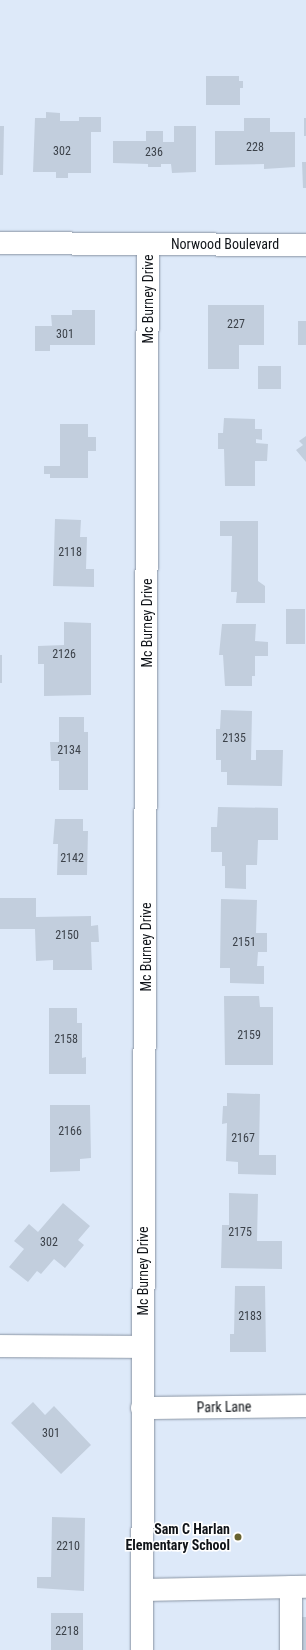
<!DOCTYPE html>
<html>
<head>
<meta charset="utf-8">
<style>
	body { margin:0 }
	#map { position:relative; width:306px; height:1650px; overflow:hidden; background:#dde9f9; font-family:"Roboto Condensed",sans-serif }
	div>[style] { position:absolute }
	.building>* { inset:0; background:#c2cedd }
	.roads { filter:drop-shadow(0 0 1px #8994a3) drop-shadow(0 0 1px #8994a3) }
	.minor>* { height:22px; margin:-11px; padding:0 11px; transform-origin:11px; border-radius:11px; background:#fff }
	.dots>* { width:11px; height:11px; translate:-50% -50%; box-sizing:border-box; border:2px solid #fff; border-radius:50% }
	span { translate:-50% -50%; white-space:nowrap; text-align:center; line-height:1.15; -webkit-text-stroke:3px #fff; paint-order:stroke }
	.number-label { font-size:12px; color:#3c424a }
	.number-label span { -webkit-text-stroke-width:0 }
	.street-label { font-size:14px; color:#101419 }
	.poi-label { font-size:14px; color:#101419; font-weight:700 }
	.right { translate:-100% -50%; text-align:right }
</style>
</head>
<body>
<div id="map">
	<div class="building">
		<div style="clip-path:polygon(206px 76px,239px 76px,239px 81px,243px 81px,243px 88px,240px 88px,240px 105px,206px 105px)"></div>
		<div style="clip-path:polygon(46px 112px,60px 113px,60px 121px,79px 121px,79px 117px,101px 117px,101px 132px,91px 132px,91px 173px,68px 173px,68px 178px,56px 178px,56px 172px,33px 172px,35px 118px,46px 118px)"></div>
		<div style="clip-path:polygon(244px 118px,270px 118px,270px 132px,295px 132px,295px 167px,264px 169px,264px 164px,215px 165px,215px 131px,244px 131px)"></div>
		<div style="clip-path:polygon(304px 118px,306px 118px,306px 136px,304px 136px)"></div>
		<div style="clip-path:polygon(0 126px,4px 126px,3px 175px,0 175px)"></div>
		<div style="clip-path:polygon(174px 126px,196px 126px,196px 172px,172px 173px,171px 164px,161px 164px,161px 167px,148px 167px,148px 164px,113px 163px,113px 141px,146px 141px,146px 131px,163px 131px,163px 142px,174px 142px)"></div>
		<div style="clip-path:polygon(302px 162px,306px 162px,306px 188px,303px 188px)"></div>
		<div style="clip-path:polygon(208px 305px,264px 305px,264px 345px,239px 345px,239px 369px,208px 369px)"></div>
		<div style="clip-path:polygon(72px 310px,95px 310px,95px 345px,50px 345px,50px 351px,35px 351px,35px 326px,52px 326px,51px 315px,72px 315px)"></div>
		<div style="clip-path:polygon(298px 321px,306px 321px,306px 345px,298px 345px)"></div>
		<div style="clip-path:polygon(258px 366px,281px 366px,281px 389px,258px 389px)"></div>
		<div style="clip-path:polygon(224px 418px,255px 419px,255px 429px,262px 429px,262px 440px,256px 439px,256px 443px,268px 444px,267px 461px,255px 461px,255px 486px,225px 486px,224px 449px,218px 449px,218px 433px,223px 433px)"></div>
		<div style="clip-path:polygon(60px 424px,88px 424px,88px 437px,96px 437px,96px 451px,88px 451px,88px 478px,50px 478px,50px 474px,44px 474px,44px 466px,60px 466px)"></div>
		<div style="clip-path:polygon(306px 436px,306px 462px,296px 450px,303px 445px,299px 441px)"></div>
		<div style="clip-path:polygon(55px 519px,81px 520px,80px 537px,87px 537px,86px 569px,94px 569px,94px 587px,53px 586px)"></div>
		<div style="clip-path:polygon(220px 521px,258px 521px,258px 581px,265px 586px,265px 603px,236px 603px,237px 592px,231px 592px,232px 536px,220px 536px)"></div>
		<div style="clip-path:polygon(286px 609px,305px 609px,305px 644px,286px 644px)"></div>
		<div style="clip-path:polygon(64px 622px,91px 623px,91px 695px,44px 696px,44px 664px,38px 664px,38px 646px,64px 645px)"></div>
		<div style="clip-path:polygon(222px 624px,256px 624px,255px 641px,268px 642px,268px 656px,255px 656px,255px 676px,252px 676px,252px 686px,225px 686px,223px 655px,219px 655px)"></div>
		<div style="clip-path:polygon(0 655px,2px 655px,2px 683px,0 683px)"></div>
		<div style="clip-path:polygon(221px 710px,252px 711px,251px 760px,256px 760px,256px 750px,283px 750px,282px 786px,227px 785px,227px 772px,221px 772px,221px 760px,216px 760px,216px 729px,220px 729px)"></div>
		<div style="clip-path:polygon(59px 717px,84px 717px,84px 732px,88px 732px,88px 790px,59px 790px,59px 761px,51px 761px,50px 742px,59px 742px)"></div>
		<div style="clip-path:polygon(218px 807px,278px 808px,278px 840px,258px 840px,257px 865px,246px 865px,246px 889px,225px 888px,225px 866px,222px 866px,222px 852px,211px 852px,211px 827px,217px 827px)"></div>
		<div style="clip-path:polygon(55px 819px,83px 819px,83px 831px,88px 831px,87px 875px,57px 875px,58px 844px,53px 844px)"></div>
		<div style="clip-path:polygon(0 898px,36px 898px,36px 917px,91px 916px,91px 926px,98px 925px,99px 942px,91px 942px,92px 970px,53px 970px,53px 960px,36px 961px,35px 929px,0 929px)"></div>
		<div style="clip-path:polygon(221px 899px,257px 900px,256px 933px,267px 933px,267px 952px,258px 952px,257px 966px,264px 966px,264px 984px,230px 983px,230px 968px,220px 968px)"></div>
		<div style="clip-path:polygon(224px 996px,259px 996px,260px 1007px,273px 1007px,273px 1065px,225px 1065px)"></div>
		<div style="clip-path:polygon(49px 1008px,77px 1008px,77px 1023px,82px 1023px,82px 1058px,86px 1057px,86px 1074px,49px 1074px)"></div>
		<div style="clip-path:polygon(227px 1093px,260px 1094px,259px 1155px,276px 1155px,276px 1175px,238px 1174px,238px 1162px,226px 1161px,227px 1123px,222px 1124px,223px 1106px,227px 1106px)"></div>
		<div style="clip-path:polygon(50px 1105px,90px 1105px,91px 1158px,80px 1159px,80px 1171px,50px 1172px)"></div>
		<div style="clip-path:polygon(229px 1193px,258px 1194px,257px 1241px,282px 1241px,282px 1269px,221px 1268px,222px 1225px,229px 1225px)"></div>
		<div style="clip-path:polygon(63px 1203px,90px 1226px,78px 1240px,84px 1245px,65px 1268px,54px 1259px,41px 1274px,37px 1271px,28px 1282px,9px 1267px,24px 1249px,14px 1241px,29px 1224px,38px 1232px)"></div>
		<div style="clip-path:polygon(235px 1286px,265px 1286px,266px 1352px,230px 1352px,230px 1334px,234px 1334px)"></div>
		<div style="clip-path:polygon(33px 1402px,45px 1415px,54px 1406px,91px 1445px,61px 1474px,11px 1423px)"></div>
		<div style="clip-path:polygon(52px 1517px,85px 1518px,84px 1591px,37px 1588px,37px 1577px,51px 1577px)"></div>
		<div style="clip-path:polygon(51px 1613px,83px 1613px,83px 1650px,51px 1650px)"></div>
		<div style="clip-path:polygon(300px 1617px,306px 1617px,306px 1650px,300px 1650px)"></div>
	</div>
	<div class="roads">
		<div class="minor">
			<div style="left:0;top:243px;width:306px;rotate:0.4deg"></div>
			<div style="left:0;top:1346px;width:143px;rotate:0.4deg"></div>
			<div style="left:142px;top:1408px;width:164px;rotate:-0.7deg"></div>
			<div style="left:291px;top:1587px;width:63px;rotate:90deg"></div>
			<div style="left:143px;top:1590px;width:163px;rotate:-1.1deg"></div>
			<div style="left:142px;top:1650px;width:1406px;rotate:-89.76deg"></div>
		</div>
	</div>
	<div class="dots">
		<div style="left:238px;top:1537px;background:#676330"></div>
	</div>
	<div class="number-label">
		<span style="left:255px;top:148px">228</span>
		<span style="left:62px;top:152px">302</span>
		<span style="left:154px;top:153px">236</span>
		<span style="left:236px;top:325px">227</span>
		<span style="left:65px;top:335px">301</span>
		<span style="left:70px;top:553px">2118</span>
		<span style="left:64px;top:655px">2126</span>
		<span style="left:234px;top:739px">2135</span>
		<span style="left:69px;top:751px">2134</span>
		<span style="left:72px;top:859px">2142</span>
		<span style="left:67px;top:936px">2150</span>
		<span style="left:244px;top:943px">2151</span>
		<span style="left:249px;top:1036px">2159</span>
		<span style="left:66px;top:1040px">2158</span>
		<span style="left:70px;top:1132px">2166</span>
		<span style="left:243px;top:1139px">2167</span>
		<span style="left:240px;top:1233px">2175</span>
		<span style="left:49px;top:1243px">302</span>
		<span style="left:250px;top:1317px">2183</span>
		<span style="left:51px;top:1434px">301</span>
		<span style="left:68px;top:1547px">2210</span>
		<span style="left:67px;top:1632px">2218</span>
	</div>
	<div class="street-label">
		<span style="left:225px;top:244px">Norwood Boulevard</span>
		<span style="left:148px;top:299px;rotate:-90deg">Mc Burney Drive</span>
		<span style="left:147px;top:623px;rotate:-90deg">Mc Burney Drive</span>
		<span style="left:146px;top:947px;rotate:-90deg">Mc Burney Drive</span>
		<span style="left:143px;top:1271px;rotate:-90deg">Mc Burney Drive</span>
		<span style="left:224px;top:1407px;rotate:-1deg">Park Lane</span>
	</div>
	<div class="poi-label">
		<span class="right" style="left:230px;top:1537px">Sam C Harlan<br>Elementary School</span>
	</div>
</div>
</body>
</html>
